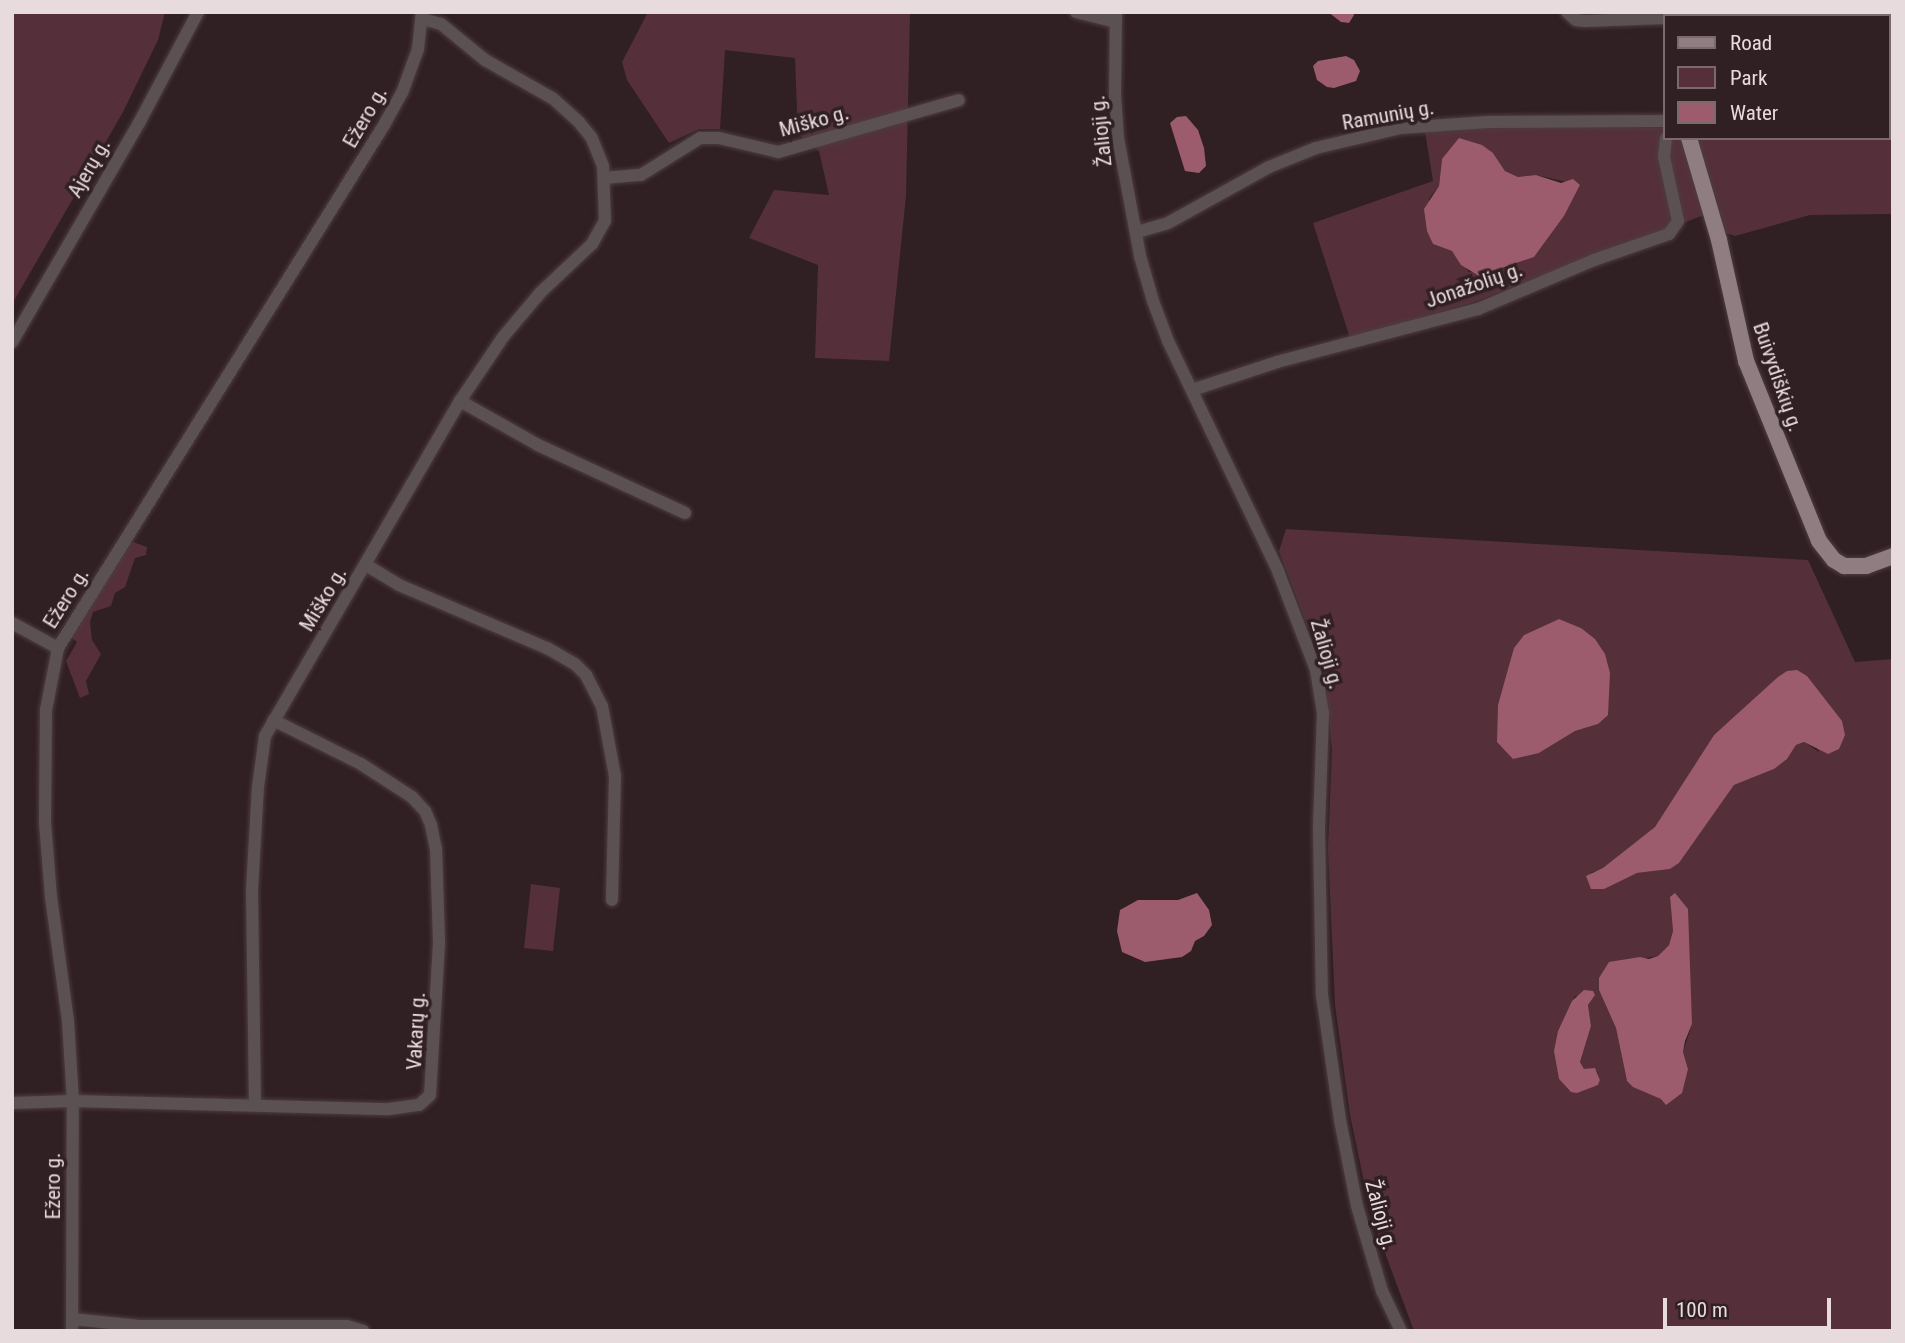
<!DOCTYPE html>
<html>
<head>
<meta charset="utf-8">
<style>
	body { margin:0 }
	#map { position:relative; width:1905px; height:1343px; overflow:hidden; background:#301f23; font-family:"Roboto Condensed",sans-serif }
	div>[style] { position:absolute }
	.green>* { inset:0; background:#55303b }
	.water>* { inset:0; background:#9c5c6e }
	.stream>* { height:3.5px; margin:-1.75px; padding:0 1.75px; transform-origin:1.75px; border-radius:1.75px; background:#9c5c6e }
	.roads { filter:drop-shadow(0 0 2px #4d3d41) drop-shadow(0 0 2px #4d3d41) }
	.minor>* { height:12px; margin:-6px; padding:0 6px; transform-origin:6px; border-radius:6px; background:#5b5153 }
	.major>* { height:16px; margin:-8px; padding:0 8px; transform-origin:8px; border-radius:8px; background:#907d81 }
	span { translate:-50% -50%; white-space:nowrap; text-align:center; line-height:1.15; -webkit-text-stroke:7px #301f23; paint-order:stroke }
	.street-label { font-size:21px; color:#e8dbde }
	.frame { position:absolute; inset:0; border:14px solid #e8dbde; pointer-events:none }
	.legend { position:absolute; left:1663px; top:14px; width:228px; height:126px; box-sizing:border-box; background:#301f23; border:2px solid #7a6a6e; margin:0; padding:9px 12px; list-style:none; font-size:21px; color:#e8dbde }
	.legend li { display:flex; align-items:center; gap:14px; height:35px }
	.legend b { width:35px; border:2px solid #7a6a6e }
	.scale { position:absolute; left:1663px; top:1298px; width:168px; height:32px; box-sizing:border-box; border:4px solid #e8dbde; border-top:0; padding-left:9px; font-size:21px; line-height:24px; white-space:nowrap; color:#e8dbde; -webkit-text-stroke:5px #301f23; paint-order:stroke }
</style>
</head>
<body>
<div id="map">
	<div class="green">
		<div style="clip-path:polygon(12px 12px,165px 12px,158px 40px,123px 112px,12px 304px)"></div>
		<div style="clip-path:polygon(648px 12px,910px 12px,906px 196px,889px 361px,815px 358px,818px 265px,749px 238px,774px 190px,829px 195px,819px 151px,798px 134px,795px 58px,725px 50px,720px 129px,699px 129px,669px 143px,627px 80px,622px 62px)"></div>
		<div style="clip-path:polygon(1889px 101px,1893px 101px,1893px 214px,1810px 215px,1735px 236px,1726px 233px,1721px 227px,1696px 138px,1889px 138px)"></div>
		<div style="clip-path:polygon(evenodd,1490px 127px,1665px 128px,1665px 138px,1685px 138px,1704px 215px,1474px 302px,1350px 338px,1313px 223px,1433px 181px,1425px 132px,1490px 127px,1493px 153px,1505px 171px,1518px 177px,1536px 175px,1580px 185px,1564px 216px,1534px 257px,1494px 272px,1469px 272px,1452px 251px,1433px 244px,1429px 199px,1439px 186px,1442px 159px,1493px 153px)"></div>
		<div style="clip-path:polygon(evenodd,1286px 529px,1808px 560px,1855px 662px,1893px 659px,1893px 1331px,1414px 1331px,1371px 1215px,1350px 1115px,1335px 1005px,1328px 849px,1332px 749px,1325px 673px,1279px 551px,1286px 529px,1559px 619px,1581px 628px,1598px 724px,1575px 731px,1539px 753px,1514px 648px,1524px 635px,1559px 619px,1286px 529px,1787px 671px,1819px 752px,1804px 742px,1796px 745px,1787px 759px,1774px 769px,1734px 785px,1679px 863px,1670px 869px,1637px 873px,1624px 879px,1590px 873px,1603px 869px,1656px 827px,1714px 735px,1787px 671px,1286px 529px,1670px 897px,1692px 1024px,1683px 1052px,1688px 1069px,1662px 1099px,1627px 1081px,1616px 1028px,1599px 990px,1625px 961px,1658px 956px,1669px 945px,1673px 931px,1670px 897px,1286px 529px,1595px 995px,1588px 1005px,1591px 1026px,1580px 1062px,1584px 1069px,1597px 1071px,1600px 1080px,1598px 1085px,1571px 1092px,1559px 1079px,1558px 1031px,1575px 996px,1595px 995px)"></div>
		<div style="clip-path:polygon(133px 542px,147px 547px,146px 555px,135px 558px,125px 587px,115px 593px,111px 606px,93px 612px,90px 622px,92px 640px,101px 654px,86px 681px,89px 694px,80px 698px,66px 661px,77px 642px,71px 637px,128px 543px)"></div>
		<div style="clip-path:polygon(531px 884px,560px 888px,553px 951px,524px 948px)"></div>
	</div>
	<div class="water">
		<div style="clip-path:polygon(1328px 12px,1353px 12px,1354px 15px,1349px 23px,1341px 22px)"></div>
		<div style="clip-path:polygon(1346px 56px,1354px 60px,1360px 71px,1356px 81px,1334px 88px,1327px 87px,1317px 80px,1313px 66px,1318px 61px)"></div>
		<div style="clip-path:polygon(1186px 116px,1198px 130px,1204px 148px,1206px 166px,1199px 173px,1185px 171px,1170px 123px,1177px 117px)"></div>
		<div style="clip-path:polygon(1459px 138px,1482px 145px,1493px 153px,1505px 171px,1518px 177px,1536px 175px,1561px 183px,1573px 179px,1580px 185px,1564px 216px,1534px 257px,1479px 276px,1461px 265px,1452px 251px,1433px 244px,1427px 231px,1424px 209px,1439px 186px,1442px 159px)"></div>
		<div style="clip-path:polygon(1559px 619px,1581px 628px,1595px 639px,1605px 654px,1610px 673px,1608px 715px,1598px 724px,1575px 731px,1539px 753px,1513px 759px,1497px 742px,1498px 705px,1514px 648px,1524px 635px)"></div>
		<div style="clip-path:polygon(1797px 670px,1807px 676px,1842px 721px,1845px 735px,1839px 749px,1828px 754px,1804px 742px,1796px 745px,1787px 759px,1774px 769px,1734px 785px,1679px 863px,1670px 869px,1637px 873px,1604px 889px,1591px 889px,1586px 876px,1603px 868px,1655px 827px,1714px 735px,1778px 677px,1787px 671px)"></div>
		<div style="clip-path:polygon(1197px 893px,1209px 910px,1212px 925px,1204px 936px,1195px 941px,1191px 951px,1182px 957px,1145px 962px,1122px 952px,1117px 931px,1120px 910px,1138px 900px,1178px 900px)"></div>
		<div style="clip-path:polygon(1675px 893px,1688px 909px,1692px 1024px,1685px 1041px,1683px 1052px,1688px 1069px,1682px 1093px,1666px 1105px,1661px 1099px,1633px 1087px,1627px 1081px,1616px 1028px,1599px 990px,1599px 978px,1609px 962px,1640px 957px,1649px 959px,1658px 956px,1669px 945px,1673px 931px,1670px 897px)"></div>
		<div style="clip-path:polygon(1584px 990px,1593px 991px,1595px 995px,1588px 1005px,1591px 1026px,1580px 1062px,1584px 1069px,1595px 1068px,1600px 1080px,1598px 1085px,1577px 1093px,1571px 1092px,1559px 1079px,1554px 1051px,1558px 1031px,1572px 1001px)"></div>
	</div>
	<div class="stream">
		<div style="left:1708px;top:16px;width:4px;rotate:-90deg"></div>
	</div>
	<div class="roads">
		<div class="minor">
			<div style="left:1076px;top:12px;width:41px;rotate:14deg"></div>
			<div style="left:1116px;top:12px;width:84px;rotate:90.7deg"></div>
			<div style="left:1115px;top:96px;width:42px;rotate:85.9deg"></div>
			<div style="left:1118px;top:138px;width:120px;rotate:79.4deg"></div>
			<div style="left:1140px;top:256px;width:47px;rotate:73.9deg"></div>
			<div style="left:1153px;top:301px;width:43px;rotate:69.4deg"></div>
			<div style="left:1168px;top:341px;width:255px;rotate:64.4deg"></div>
			<div style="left:1278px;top:571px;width:106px;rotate:69deg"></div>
			<div style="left:1316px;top:670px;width:44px;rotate:80.8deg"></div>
			<div style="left:1323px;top:713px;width:117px;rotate:92deg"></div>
			<div style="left:1319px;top:830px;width:165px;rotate:89deg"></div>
			<div style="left:1322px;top:995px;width:126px;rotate:81.8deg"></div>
			<div style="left:1340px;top:1120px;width:88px;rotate:78.8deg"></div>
			<div style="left:1357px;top:1206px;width:89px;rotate:73.6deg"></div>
			<div style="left:1382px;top:1291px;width:44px;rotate:64.6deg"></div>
			<div style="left:1567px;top:12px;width:12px;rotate:42deg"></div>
			<div style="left:1576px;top:20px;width:9px;rotate:6deg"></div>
			<div style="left:1585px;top:21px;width:80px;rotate:-2.1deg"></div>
			<div style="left:1889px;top:95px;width:4px"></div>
			<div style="left:604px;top:178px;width:37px;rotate:-5deg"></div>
			<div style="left:641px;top:175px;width:70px;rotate:-32.1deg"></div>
			<div style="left:700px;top:138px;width:19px"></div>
			<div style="left:719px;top:138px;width:61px;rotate:13.3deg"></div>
			<div style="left:778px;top:152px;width:188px;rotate:-16deg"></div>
			<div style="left:1137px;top:232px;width:32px;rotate:-16deg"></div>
			<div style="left:1168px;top:223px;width:115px;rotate:-29deg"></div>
			<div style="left:1269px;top:167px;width:51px;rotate:-22deg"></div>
			<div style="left:1316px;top:148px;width:86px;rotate:-13.4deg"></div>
			<div style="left:1400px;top:128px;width:88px;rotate:-3.9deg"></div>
			<div style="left:1488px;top:122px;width:177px;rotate:-0.3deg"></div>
			<div style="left:12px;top:342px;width:253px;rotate:-59.9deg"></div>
			<div style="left:139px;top:123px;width:126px;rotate:-62deg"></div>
			<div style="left:1192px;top:390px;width:89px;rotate:-18.2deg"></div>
			<div style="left:1277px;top:362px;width:208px;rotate:-14.8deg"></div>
			<div style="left:1478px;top:309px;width:126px;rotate:-22.9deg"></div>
			<div style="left:1594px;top:260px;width:79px;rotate:-19.1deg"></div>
			<div style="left:1669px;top:234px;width:16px;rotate:-55deg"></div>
			<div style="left:1678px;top:221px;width:66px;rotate:-102.3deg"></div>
			<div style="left:1664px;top:157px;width:19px;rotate:-84deg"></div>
			<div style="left:460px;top:401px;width:90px;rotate:29.4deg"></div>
			<div style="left:538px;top:445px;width:162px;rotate:24.8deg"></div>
			<div style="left:366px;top:565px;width:39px;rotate:31deg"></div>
			<div style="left:399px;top:585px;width:161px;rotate:23.1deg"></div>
			<div style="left:547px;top:648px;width:32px;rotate:30deg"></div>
			<div style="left:575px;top:664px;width:16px;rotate:45deg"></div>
			<div style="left:586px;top:675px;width:35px;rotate:63deg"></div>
			<div style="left:602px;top:706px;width:71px;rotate:79.5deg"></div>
			<div style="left:615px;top:776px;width:124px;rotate:91.4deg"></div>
			<div style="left:12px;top:623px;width:52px;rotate:28.5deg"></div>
			<div style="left:12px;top:1103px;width:61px;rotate:-1.9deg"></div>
			<div style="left:73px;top:1101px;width:316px;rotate:1.5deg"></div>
			<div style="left:389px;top:1109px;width:30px;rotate:-8deg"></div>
			<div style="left:419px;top:1105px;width:15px;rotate:-42deg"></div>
			<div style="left:430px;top:1095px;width:153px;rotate:-86.6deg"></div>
			<div style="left:439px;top:942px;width:93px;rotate:-91.8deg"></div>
			<div style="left:436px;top:849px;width:25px;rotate:-102deg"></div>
			<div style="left:431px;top:825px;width:15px;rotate:-113deg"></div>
			<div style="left:425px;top:811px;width:19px;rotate:-133deg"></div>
			<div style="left:412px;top:797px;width:61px;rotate:-147.1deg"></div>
			<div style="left:361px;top:764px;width:98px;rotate:-153.4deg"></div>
			<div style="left:255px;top:1105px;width:215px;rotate:-90.8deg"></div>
			<div style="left:252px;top:890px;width:103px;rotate:-86.7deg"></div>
			<div style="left:258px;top:787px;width:51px;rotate:-82.2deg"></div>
			<div style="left:265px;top:736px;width:388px;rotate:-59.8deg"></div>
			<div style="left:460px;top:401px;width:77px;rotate:-56.1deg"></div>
			<div style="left:503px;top:337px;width:59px;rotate:-49.8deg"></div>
			<div style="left:541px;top:292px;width:70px;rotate:-43.3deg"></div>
			<div style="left:592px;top:244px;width:26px;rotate:-61deg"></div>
			<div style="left:605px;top:221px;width:55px;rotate:-92.1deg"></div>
			<div style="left:603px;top:166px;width:31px;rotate:-112deg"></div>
			<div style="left:591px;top:137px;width:19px;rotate:-129deg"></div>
			<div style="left:579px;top:122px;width:36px;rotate:-138deg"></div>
			<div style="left:552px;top:98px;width:77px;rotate:-150.4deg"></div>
			<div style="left:485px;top:60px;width:57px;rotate:-140.7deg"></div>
			<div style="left:441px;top:24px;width:20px;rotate:-165deg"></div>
			<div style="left:72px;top:1319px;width:68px;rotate:5.9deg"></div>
			<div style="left:140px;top:1326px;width:207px"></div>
			<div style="left:347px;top:1326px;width:17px;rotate:17deg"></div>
			<div style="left:72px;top:1331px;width:230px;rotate:-89.8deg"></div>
			<div style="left:73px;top:1101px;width:80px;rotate:-93.6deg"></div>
			<div style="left:68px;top:1021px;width:125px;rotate:-97.8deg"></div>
			<div style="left:51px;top:897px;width:75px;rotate:-94.6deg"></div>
			<div style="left:45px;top:822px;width:112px;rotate:-89.5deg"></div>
			<div style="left:46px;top:710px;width:63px;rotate:-79deg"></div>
			<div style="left:58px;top:648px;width:616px;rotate:-58.06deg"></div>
			<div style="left:384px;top:125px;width:37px;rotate:-61deg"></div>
			<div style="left:402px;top:93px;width:47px;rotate:-70deg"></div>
			<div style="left:418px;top:49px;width:37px;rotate:-84deg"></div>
		</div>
		<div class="major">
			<div style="left:1692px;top:16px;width:4px;rotate:-76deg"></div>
			<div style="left:1689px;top:138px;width:106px;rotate:73.6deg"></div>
			<div style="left:1719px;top:240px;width:124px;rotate:77.4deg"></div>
			<div style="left:1746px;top:361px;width:194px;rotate:67.9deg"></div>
			<div style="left:1819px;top:541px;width:24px;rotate:52deg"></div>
			<div style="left:1834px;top:560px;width:12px;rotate:31deg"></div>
			<div style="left:1844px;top:566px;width:22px"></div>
			<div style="left:1866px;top:566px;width:29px;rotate:-20deg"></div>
		</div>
	</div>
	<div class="street-label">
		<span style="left:1388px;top:115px;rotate:-10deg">Ramunių g.</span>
		<span style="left:365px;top:117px;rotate:-60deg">Ežero g.</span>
		<span style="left:814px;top:121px;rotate:-15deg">Miško g.</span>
		<span style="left:1101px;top:131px;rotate:-96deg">Žalioji g.</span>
		<span style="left:89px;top:168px;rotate:-60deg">Ajerų g.</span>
		<span style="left:1474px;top:285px;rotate:-19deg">Jonažolių g.</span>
		<span style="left:1778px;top:377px;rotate:71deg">Buivydiškių g.</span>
		<span style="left:66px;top:598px;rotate:-58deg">Ežero g.</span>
		<span style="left:323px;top:599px;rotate:-59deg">Miško g.</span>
		<span style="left:1327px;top:654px;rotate:74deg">Žalioji g.</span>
		<span style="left:416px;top:1031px;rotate:-87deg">Vakarų g.</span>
		<span style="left:53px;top:1186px;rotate:-90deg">Ežero g.</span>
		<span style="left:1381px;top:1215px;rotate:75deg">Žalioji g.</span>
	</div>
	<div class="frame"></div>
	<ul class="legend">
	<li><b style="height:9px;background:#907d81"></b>Road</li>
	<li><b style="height:19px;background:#55303b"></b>Park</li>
	<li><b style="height:19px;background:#9c5c6e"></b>Water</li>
	</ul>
	<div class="scale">100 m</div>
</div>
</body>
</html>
